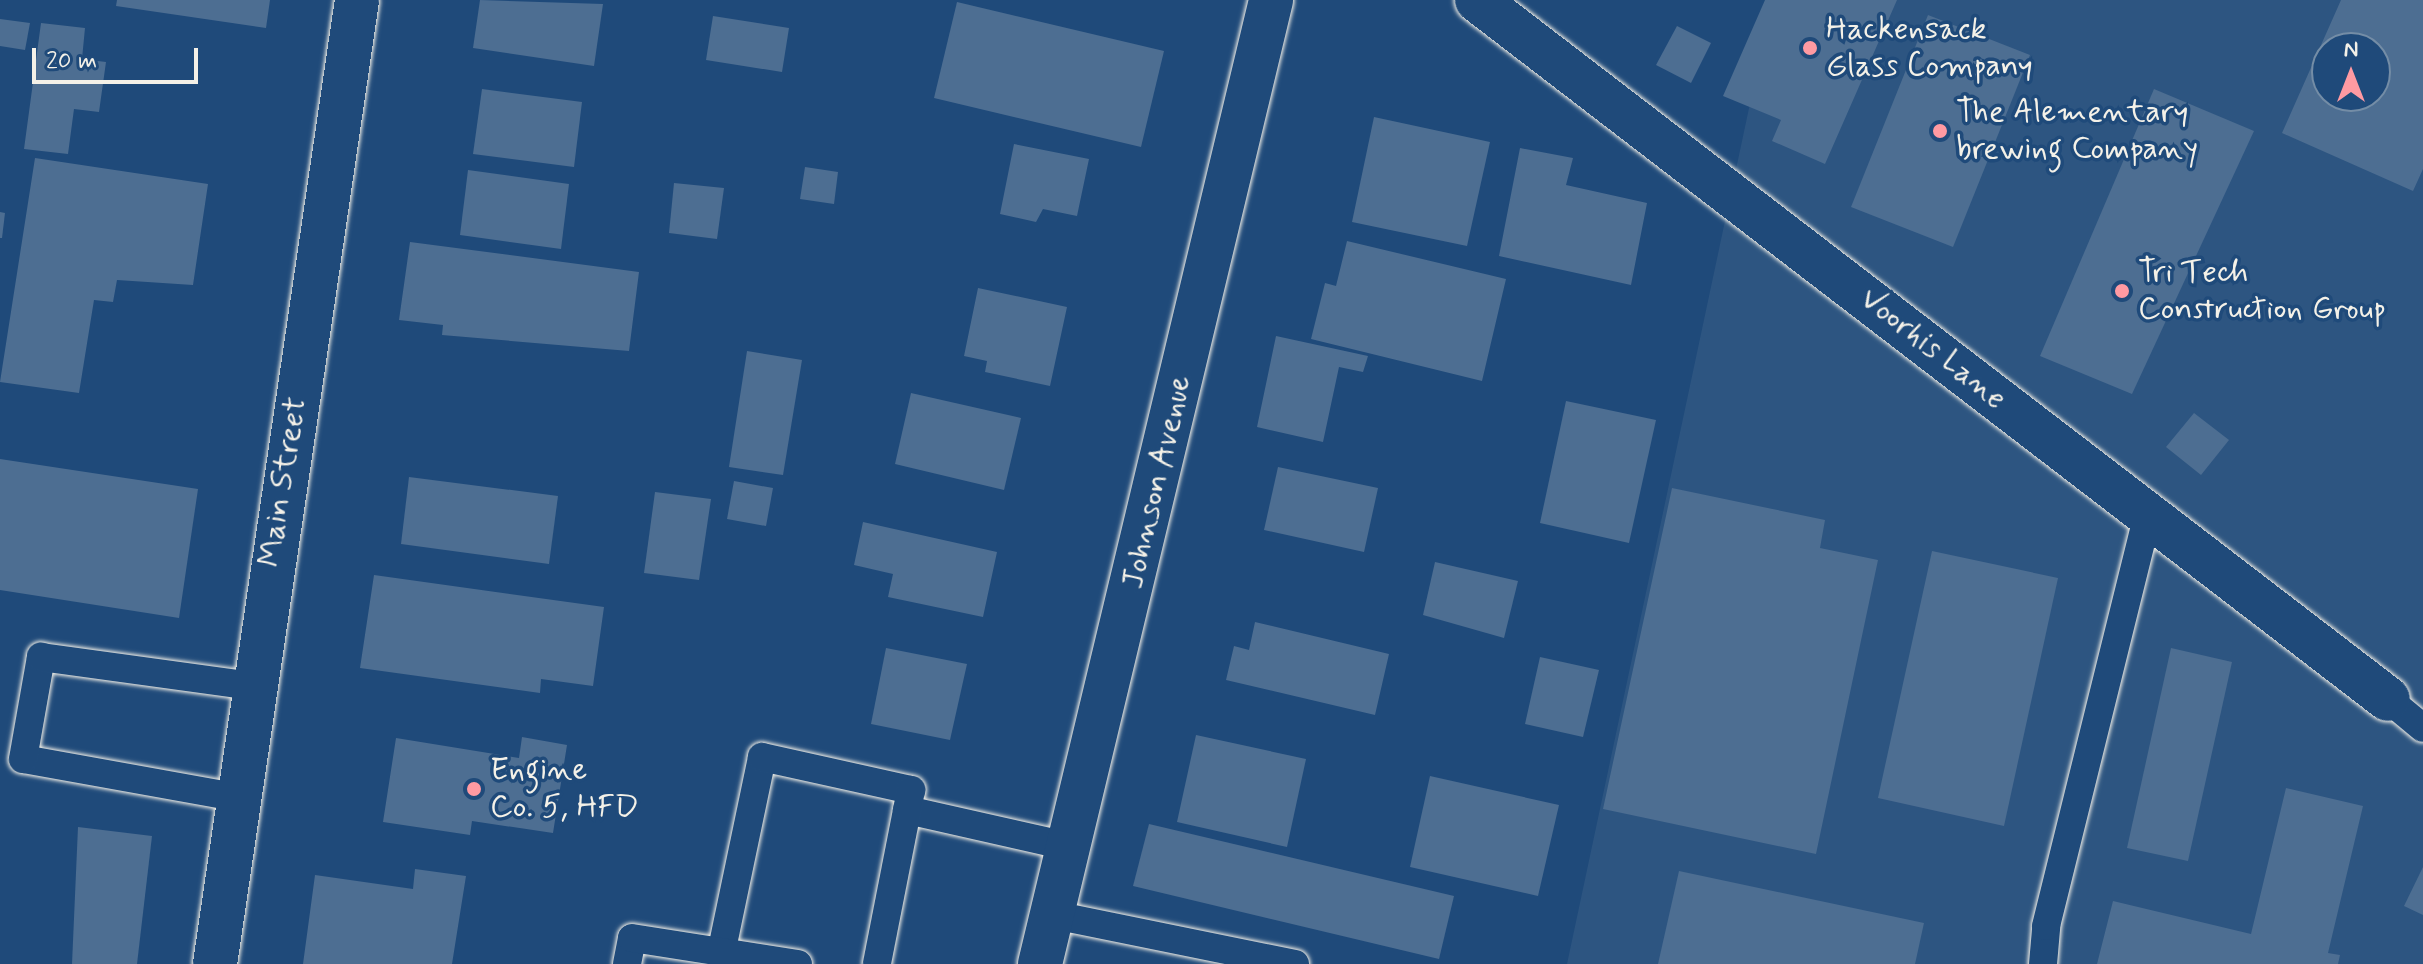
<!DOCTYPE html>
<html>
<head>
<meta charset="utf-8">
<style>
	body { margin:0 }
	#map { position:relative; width:2423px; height:964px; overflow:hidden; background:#1f4a7a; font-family:Mynerve,sans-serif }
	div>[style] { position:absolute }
	.built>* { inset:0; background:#2d5581 }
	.building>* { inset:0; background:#4d6e92 }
	.roads { filter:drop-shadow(0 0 2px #f4f1e8) drop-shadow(0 0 2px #f4f1e8) }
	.lane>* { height:28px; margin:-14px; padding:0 14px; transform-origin:14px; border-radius:14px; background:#1f4a7a }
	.street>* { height:44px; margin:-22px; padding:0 22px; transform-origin:22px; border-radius:22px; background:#1f4a7a }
	.secondary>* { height:44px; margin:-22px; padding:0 22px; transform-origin:22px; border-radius:22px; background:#1f4a7a }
	.dots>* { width:22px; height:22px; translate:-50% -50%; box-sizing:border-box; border:4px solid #1f4a7a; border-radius:50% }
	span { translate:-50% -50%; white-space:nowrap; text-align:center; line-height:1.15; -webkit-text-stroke:7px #1f4a7a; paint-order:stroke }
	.poi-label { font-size:32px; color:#f4f1e8 }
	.left { translate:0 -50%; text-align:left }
	.street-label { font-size:32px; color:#f4f1e8 }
	.north { position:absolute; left:2311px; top:32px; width:80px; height:80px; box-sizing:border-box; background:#1f4a7a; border:2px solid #748da6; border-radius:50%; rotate:0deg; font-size:22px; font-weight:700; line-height:32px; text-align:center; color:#f4f1e8 }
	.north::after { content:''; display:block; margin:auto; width:28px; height:36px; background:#ff9aa2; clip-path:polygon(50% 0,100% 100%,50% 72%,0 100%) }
	.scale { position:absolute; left:32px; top:48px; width:166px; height:36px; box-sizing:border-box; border:4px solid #f4f1e8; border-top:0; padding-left:10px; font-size:24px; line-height:28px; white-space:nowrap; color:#f4f1e8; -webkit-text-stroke:6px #1f4a7a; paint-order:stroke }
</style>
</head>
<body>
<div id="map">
	<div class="built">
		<div style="clip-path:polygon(evenodd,1772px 0,2423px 0,2423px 964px,1567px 964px,1772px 0,2327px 48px,2375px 48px,2375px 96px,2327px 96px,2327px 48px)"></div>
	</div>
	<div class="building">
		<div style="clip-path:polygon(117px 0,270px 0,266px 28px,116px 6px)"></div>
		<div style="clip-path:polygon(480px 0,603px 4px,594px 66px,473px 48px)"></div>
		<div style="clip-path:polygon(1765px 0,1897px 0,1825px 164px,1772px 141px,1781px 120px,1723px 96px)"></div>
		<div style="clip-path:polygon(evenodd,2341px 0,2423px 0,2423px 169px,2413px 191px,2282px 133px,2341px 0,2327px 48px,2375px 48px,2375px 96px,2327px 96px,2327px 48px)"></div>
		<div style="clip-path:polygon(957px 2px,1164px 51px,1141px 147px,934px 98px)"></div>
		<div style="clip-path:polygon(1928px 15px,2030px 55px,1953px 247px,1851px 207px)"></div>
		<div style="clip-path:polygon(713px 16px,789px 28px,782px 72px,706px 60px)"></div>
		<div style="clip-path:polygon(0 19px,30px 23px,25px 50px,0 46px)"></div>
		<div style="clip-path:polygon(41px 23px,85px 28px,82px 59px,106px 62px,99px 112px,74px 109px,68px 154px,24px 149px)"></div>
		<div style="clip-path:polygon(1677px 26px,1711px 43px,1691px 83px,1656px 65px)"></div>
		<div style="clip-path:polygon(482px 89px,582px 102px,574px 167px,473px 154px)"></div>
		<div style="clip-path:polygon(2154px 89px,2254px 131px,2132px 394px,2040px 356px)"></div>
		<div style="clip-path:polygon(1374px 117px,1490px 142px,1467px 246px,1352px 222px)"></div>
		<div style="clip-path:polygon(1014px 144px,1089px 159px,1077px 216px,1043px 209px,1036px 222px,1000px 214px)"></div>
		<div style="clip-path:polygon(1520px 148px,1573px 158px,1566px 185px,1647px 203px,1631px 285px,1499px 256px)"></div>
		<div style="clip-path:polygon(35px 158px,208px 184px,193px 285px,117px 280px,113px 302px,94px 300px,79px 393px,0 382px)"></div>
		<div style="clip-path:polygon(805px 167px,838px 172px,834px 204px,800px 199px)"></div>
		<div style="clip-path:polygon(468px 170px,569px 184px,561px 249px,460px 235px)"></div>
		<div style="clip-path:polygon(674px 183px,724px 188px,717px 239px,669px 233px)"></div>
		<div style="clip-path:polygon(0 212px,5px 213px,2px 238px,0 238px)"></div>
		<div style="clip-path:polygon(1347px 241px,1506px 279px,1482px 381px,1311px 339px,1325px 283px,1336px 286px)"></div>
		<div style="clip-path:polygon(410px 242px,639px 272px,629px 351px,442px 335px,443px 325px,399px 320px)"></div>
		<div style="clip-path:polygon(978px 288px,1067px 307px,1050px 386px,985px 372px,987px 361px,964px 356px)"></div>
		<div style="clip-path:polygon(1276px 336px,1368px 356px,1363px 372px,1339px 367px,1323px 442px,1257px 427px)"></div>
		<div style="clip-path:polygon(747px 351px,802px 360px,783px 475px,729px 467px)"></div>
		<div style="clip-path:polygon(911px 393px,1021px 418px,1004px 490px,895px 464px)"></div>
		<div style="clip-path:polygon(1566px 401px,1656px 420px,1629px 543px,1540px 523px)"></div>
		<div style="clip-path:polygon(2194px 413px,2229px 440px,2201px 475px,2166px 447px)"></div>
		<div style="clip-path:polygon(0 459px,198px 489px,179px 618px,0 590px)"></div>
		<div style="clip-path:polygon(1278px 467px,1378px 488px,1364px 552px,1264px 530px)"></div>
		<div style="clip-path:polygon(409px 477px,558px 496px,549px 564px,401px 544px)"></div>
		<div style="clip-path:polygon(734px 481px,773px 488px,766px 526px,727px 519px)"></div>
		<div style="clip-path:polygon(1672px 488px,1825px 520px,1820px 548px,1878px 560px,1816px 854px,1603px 809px)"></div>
		<div style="clip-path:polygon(655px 492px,711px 499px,699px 580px,644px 573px)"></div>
		<div style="clip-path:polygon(863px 522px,997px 552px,983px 617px,888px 597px,893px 574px,854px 565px)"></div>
		<div style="clip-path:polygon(1932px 551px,2058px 578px,2004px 826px,1878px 798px)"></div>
		<div style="clip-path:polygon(1435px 562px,1518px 581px,1504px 638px,1423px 615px)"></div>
		<div style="clip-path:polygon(374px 575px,604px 607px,593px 686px,541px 679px,540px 693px,360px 668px)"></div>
		<div style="clip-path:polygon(1255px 622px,1389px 654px,1375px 715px,1226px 680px,1234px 646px,1249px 650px)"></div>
		<div style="clip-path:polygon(886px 648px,967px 664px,950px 740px,871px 724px)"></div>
		<div style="clip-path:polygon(2171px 648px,2232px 662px,2188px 861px,2127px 848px)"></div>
		<div style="clip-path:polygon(1540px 657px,1599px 670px,1583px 737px,1525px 724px)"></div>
		<div style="clip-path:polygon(1196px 735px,1306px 759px,1287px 847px,1177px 822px)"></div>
		<div style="clip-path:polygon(522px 737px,567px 745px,553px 833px,472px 821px,470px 835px,383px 822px,396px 738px,519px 758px)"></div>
		<div style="clip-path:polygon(1430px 776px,1559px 805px,1538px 896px,1410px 867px)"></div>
		<div style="clip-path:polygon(2286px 788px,2363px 806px,2328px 953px,2340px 955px,2338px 964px,2097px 964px,2113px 901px,2251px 934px)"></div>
		<div style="clip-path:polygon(1149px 824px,1454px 896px,1439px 959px,1133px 886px)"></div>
		<div style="clip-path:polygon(78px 827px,152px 836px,137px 964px,72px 964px)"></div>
		<div style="clip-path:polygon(2423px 867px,2423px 915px,2404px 906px)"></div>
		<div style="clip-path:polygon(415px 869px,466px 876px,452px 964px,303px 964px,315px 875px,413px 889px)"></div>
		<div style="clip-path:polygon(1679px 871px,1924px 923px,1915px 964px,1658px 964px)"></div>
	</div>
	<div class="roads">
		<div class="lane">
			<div style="left:2388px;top:699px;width:45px;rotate:39.6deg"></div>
			<div style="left:235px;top:797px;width:215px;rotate:-169.8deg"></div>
			<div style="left:23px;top:759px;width:104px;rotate:-80deg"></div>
			<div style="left:41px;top:657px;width:213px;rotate:7.8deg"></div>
			<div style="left:907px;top:810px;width:168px;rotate:12.7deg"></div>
			<div style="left:1054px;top:915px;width:246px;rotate:11.5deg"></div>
			<div style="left:722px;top:949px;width:196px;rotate:-78.2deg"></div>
			<div style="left:762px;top:757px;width:153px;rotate:12.5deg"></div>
			<div style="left:911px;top:790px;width:177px;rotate:101.1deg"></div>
			<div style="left:627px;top:964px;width:26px;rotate:-79deg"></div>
			<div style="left:632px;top:938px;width:168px;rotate:8.9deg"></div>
			<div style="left:2043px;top:964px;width:38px;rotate:-85deg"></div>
			<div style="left:2046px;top:926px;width:423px;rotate:-76.1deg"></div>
		</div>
		<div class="street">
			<div style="left:1477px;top:0;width:1148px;rotate:37.5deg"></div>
		</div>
		<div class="secondary">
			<div style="left:215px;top:964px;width:974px;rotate:-81.62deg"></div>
			<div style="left:1040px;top:964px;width:991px;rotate:-76.52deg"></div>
		</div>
	</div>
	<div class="dots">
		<div style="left:1810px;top:48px;background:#ff9aa2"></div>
		<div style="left:1940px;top:131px;background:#ff9aa2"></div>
		<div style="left:2122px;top:291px;background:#ff9aa2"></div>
		<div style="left:474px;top:789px;background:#ff9aa2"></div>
	</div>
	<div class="poi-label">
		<span class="left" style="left:1826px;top:48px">Hackensack<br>Glass Company</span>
		<span class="left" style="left:1956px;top:131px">The Alementary<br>brewing Company</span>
		<span class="left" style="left:2138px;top:291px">Tri Tech<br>Construction Group</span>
		<span class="left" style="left:490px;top:789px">Engine<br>Co. 5, HFD</span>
	</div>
	<div class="street-label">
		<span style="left:1933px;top:349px;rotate:38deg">Voorhis Lane</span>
		<span style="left:283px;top:482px;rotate:-81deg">Main Street</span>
		<span style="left:1157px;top:482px;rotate:-77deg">Johnson Avenue</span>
	</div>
	<div class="north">N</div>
	<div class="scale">20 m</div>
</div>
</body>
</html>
